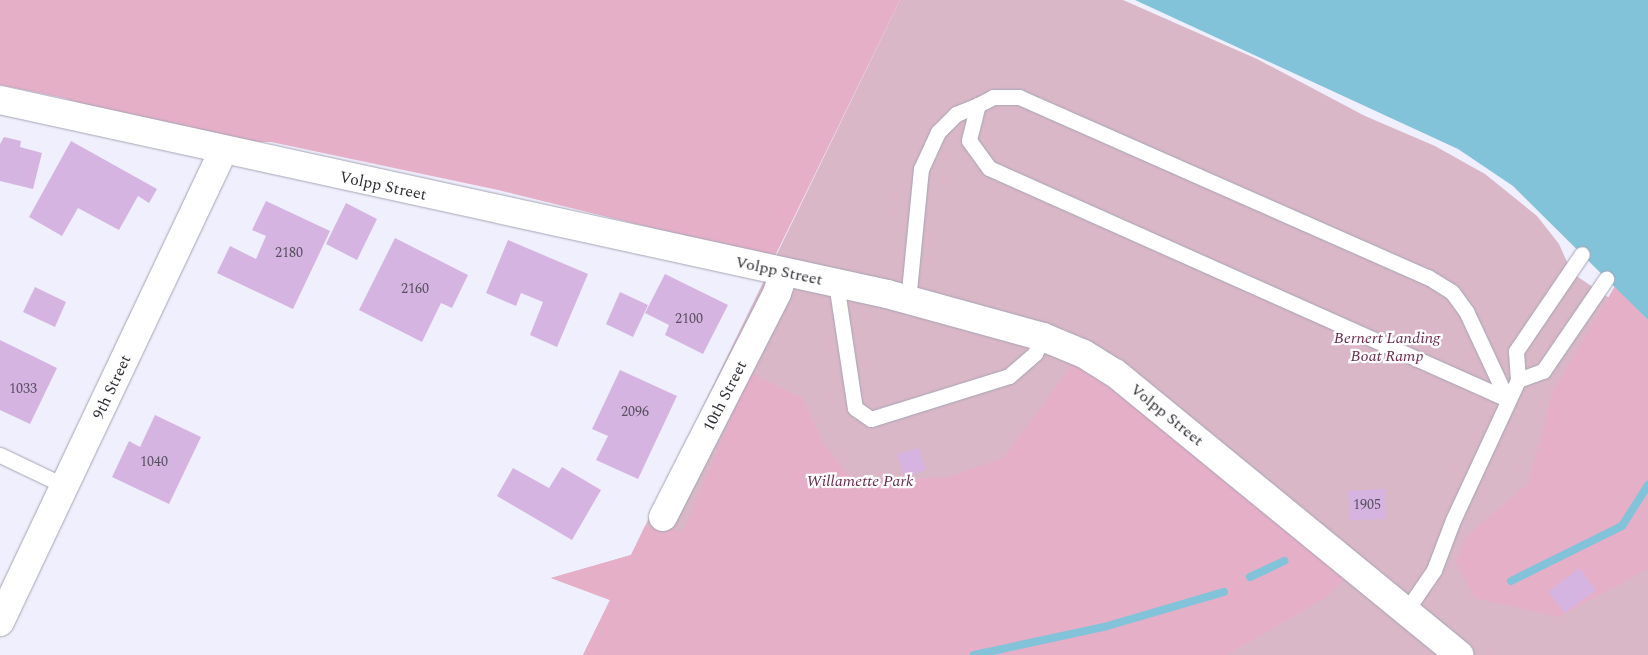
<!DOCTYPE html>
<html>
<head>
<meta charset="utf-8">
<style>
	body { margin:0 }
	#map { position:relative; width:1648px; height:655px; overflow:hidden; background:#efeffe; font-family:Spectral,serif }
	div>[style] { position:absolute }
	.green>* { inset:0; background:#dab7c7 }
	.forest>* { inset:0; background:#e6afc8 }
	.water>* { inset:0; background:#83c3d9 }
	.stream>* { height:8px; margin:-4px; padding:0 4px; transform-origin:4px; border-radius:4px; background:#83c3d9 }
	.building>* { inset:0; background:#d5b4e1 }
	.roads { filter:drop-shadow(0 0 1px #a5a5b3) drop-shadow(0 0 1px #a5a5b3) }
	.lane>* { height:15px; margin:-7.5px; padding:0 7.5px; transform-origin:7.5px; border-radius:7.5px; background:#fff }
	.street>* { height:28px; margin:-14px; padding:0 14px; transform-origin:14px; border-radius:14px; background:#fff }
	span { translate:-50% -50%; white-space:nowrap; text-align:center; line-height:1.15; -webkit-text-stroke:4.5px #fefefe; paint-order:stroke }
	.number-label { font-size:14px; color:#574f5e }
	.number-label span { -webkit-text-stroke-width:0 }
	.street-label { font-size:16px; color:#2d2d33 }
	.park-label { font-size:16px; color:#6c2b4e; font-style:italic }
</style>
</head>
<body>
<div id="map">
	<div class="green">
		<div style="clip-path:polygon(900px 0,1123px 0,1257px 59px,1365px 116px,1435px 146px,1485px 174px,1537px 216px,1559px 244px,1572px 273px,1648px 324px,1648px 655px,583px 655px,610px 600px,551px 578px,631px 555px)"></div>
	</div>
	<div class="forest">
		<div style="clip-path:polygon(0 0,900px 0,774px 258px,498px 190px,271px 142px,209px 142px,63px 98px,0 85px)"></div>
		<div style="clip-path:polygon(1615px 286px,1648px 320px,1648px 569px,1559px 617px,1475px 598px,1455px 562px,1466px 537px,1528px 483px,1553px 390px)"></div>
		<div style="clip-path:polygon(1077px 358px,1347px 577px,1326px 597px,1227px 655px,583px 655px,610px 600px,551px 578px,631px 555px,645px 526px,683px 531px,750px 373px,803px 398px,824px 444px,854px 482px,948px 477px,1003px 458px)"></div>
	</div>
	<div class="water">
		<div style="clip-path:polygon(1135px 0,1648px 0,1648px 320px,1513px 186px,1458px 149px)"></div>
	</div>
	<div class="stream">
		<div style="left:1250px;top:577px;width:38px;rotate:-25deg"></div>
		<div style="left:1511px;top:581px;width:124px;rotate:-26.4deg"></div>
		<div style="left:1622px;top:526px;width:49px;rotate:-57.6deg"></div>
		<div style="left:974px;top:655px;width:133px;rotate:-12.2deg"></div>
		<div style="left:1104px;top:627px;width:125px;rotate:-16.3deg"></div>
	</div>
	<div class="building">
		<div style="clip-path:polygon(4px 137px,21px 141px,20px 147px,42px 153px,33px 189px,0 181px,0 144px)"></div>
		<div style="clip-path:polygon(71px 141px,157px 189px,149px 203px,138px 196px,119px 230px,78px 208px,62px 236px,29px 217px)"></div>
		<div style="clip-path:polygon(266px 201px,330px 231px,293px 309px,217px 273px,230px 246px,256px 259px,266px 236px,252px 230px)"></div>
		<div style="clip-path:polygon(346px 203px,377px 219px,357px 260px,326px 244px)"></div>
		<div style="clip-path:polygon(395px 238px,468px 275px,452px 308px,441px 303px,422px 342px,359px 310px)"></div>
		<div style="clip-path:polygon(508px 240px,588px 274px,557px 347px,530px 335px,543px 302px,521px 293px,516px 306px,486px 293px)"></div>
		<div style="clip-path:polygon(665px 274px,728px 305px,703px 354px,665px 335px,669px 325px,645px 313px)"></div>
		<div style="clip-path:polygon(35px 287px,66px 302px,55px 327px,23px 312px)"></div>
		<div style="clip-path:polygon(620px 292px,648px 305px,633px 337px,606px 324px)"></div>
		<div style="clip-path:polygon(0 340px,57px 368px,30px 424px,0 410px)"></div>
		<div style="clip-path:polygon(620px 370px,677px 396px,638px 479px,596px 460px,608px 436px,592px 429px)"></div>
		<div style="clip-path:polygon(155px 415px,201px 437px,169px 504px,112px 477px,129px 441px,140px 447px)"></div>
		<div style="clip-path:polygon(919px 448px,926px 470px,904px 477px,897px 454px)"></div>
		<div style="clip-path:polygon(562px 467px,601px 490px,572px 540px,497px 496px,513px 468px,549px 488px)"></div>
		<div style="clip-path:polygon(1385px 489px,1386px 519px,1350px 520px,1348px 491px)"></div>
		<div style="clip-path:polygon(1579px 568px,1596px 590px,1565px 613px,1548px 592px)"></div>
	</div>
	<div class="roads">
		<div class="lane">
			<div style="left:993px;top:97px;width:26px"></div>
			<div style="left:1019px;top:97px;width:447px;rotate:23.8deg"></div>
			<div style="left:1428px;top:277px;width:28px;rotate:32deg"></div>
			<div style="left:1452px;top:292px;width:24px;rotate:54deg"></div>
			<div style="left:1466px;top:311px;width:97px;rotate:65deg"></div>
			<div style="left:1507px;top:399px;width:567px;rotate:-155.97deg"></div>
			<div style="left:989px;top:168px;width:34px;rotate:-126deg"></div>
			<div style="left:969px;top:140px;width:36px;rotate:-76deg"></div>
			<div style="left:978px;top:105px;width:17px;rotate:-28deg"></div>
			<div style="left:836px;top:283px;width:126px;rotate:81.4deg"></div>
			<div style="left:855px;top:408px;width:19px;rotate:35deg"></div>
			<div style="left:871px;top:419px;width:145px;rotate:-17.3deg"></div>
			<div style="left:1009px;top:376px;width:35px;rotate:-41deg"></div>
			<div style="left:1035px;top:353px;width:18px;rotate:-63deg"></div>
			<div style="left:908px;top:301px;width:133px;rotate:-84.4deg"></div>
			<div style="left:921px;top:169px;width:41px;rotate:-65.3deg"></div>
			<div style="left:938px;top:132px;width:25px;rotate:-45deg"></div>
			<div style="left:956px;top:114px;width:24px;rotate:-22deg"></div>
			<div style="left:1518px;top:380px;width:27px;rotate:-20deg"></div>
			<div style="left:1543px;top:371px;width:112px;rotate:-55.6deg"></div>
			<div style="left:0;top:455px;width:72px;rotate:25.5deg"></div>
			<div style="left:1406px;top:611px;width:50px;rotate:-55.7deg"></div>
			<div style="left:1434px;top:570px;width:53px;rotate:-69.2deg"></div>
			<div style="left:1453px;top:520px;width:154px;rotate:-65.1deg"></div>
			<div style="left:1518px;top:380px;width:29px;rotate:-94deg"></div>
			<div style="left:1516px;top:351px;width:117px;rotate:-55.8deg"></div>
		</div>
		<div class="street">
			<div style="left:0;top:100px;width:908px;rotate:12.34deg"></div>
			<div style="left:887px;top:294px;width:162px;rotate:15.4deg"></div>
			<div style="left:1043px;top:337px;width:44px;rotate:22.5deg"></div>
			<div style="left:1084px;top:354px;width:36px;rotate:32deg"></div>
			<div style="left:1115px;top:373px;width:445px;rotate:39.3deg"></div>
			<div style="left:663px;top:517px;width:251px;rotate:-63deg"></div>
			<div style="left:777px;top:293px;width:21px;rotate:-71deg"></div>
			<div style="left:0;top:622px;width:521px;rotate:-64.66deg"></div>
		</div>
	</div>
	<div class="number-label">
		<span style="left:289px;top:253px">2180</span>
		<span style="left:415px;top:289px">2160</span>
		<span style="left:689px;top:319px">2100</span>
		<span style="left:23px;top:389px">1033</span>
		<span style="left:635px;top:412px">2096</span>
		<span style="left:154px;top:462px">1040</span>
		<span style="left:1367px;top:505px">1905</span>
	</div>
	<div class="street-label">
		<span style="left:383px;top:186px;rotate:12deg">Volpp Street</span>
		<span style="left:779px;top:271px;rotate:12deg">Volpp Street</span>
		<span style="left:112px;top:387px;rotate:-65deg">9th Street</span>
		<span style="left:725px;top:396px;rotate:-63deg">10th Street</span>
		<span style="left:1167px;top:415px;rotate:39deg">Volpp Street</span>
	</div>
	<div class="park-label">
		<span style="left:1387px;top:347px">Bernert Landing<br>Boat Ramp</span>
		<span style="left:860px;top:481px">Willamette Park</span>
	</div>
</div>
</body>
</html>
